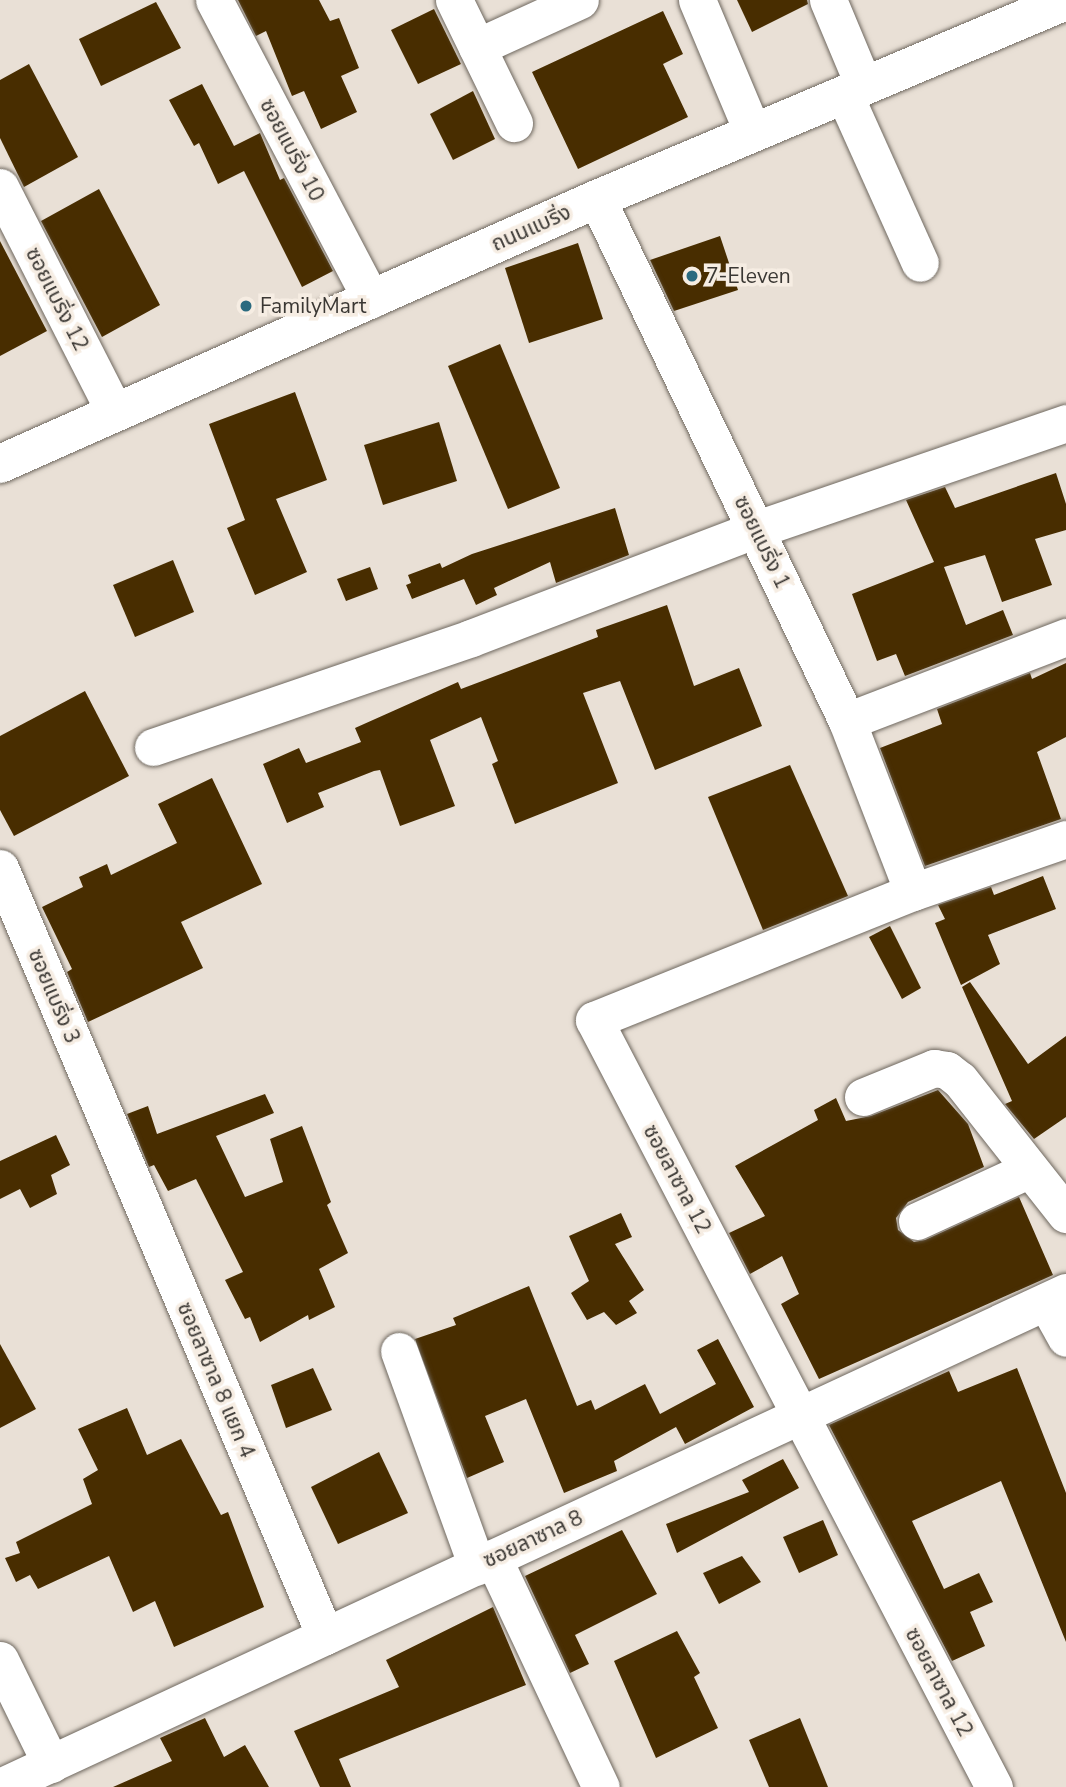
<!DOCTYPE html>
<html>
<head>
<meta charset="utf-8">
<style>
	body { margin:0 }
	#map { position:relative; width:1066px; height:1787px; overflow:hidden; background:#e9e0d6; font-family:"Nunito Sans","Noto Sans Thai",sans-serif }
	div>[style] { position:absolute }
	.building>* { inset:0; background:#482d00 }
	.roads { filter:drop-shadow(0 0 2px #6f685f) drop-shadow(0 0 2px #6f685f) }
	.minor>* { height:37px; margin:-18.5px; padding:0 18.5px; transform-origin:18.5px; border-radius:18.5px; background:#fff }
	.major>* { height:38px; margin:-19px; padding:0 19px; transform-origin:19px; border-radius:19px; background:#fff }
	.dots>* { width:19px; height:19px; translate:-50% -50%; box-sizing:border-box; border:4px solid #f6ede3; border-radius:50% }
	span { translate:-50% -50%; white-space:nowrap; text-align:center; line-height:1.15; -webkit-text-stroke:7px #f6ede3; paint-order:stroke }
	.street-label { font-size:21px; color:#3a3733 }
	.poi-label { font-size:21px; color:#3a3733 }
	.left { translate:0 -50%; text-align:left }
</style>
</head>
<body>
<div id="map">
	<div class="building">
		<div style="clip-path:polygon(238px 0,319px 0,330px 21px,339px 18px,359px 68px,341px 76px,357px 112px,321px 129px,304px 91px,292px 96px,266px 31px,256px 36px)"></div>
		<div style="clip-path:polygon(737px 0,807px 0,808px 4px,752px 32px)"></div>
		<div style="clip-path:polygon(156px 2px,181px 48px,101px 86px,79px 39px)"></div>
		<div style="clip-path:polygon(434px 9px,461px 64px,418px 84px,391px 30px)"></div>
		<div style="clip-path:polygon(663px 11px,683px 54px,663px 64px,688px 117px,578px 169px,532px 72px)"></div>
		<div style="clip-path:polygon(29px 64px,78px 157px,24px 187px,0 138px,0 80px)"></div>
		<div style="clip-path:polygon(202px 84px,234px 146px,260px 133px,280px 180px,284px 178px,333px 271px,302px 287px,244px 171px,218px 184px,199px 143px,194px 146px,169px 100px)"></div>
		<div style="clip-path:polygon(473px 91px,495px 139px,453px 160px,430px 114px)"></div>
		<div style="clip-path:polygon(99px 189px,160px 305px,102px 337px,41px 221px)"></div>
		<div style="clip-path:polygon(720px 236px,738px 290px,674px 311px,650px 260px)"></div>
		<div style="clip-path:polygon(0 241px,47px 331px,0 356px)"></div>
		<div style="clip-path:polygon(578px 243px,603px 319px,529px 343px,505px 268px)"></div>
		<div style="clip-path:polygon(500px 344px,560px 488px,508px 509px,448px 366px)"></div>
		<div style="clip-path:polygon(295px 392px,327px 480px,276px 499px,307px 572px,255px 595px,227px 528px,245px 520px,209px 424px)"></div>
		<div style="clip-path:polygon(439px 422px,457px 481px,383px 505px,364px 445px)"></div>
		<div style="clip-path:polygon(1056px 473px,1066px 504px,1066px 530px,1035px 539px,1052px 585px,1002px 602px,985px 555px,944px 567px,966px 625px,1003px 610px,1013px 635px,905px 676px,896px 654px,877px 661px,852px 594px,934px 562px,906px 500px,945px 487px,955px 508px)"></div>
		<div style="clip-path:polygon(615px 508px,629px 555px,556px 583px,550px 562px,494px 588px,497px 595px,476px 605px,464px 579px,412px 599px,406px 585px,411px 583px,408px 575px,440px 563px,442px 568px,472px 554px)"></div>
		<div style="clip-path:polygon(173px 560px,194px 612px,135px 637px,113px 585px)"></div>
		<div style="clip-path:polygon(370px 567px,378px 589px,346px 601px,337px 579px)"></div>
		<div style="clip-path:polygon(667px 605px,694px 686px,739px 668px,762px 726px,655px 770px,620px 681px,583px 693px,618px 783px,515px 824px,492px 764px,498px 761px,481px 717px,430px 740px,455px 806px,400px 826px,380px 770px,374px 771px,318px 793px,324px 807px,287px 823px,263px 764px,299px 748px,306px 763px,361px 742px,355px 728px,458px 682px,461px 689px,598px 637px,596px 630px)"></div>
		<div style="clip-path:polygon(1066px 663px,1066px 737px,1037px 752px,1061px 819px,925px 866px,880px 748px,942px 724px,937px 709px,1030px 673px,1032px 679px)"></div>
		<div style="clip-path:polygon(85px 691px,129px 776px,14px 836px,0 810px,0 736px)"></div>
		<div style="clip-path:polygon(790px 765px,848px 896px,763px 930px,708px 797px)"></div>
		<div style="clip-path:polygon(212px 778px,262px 884px,181px 922px,203px 968px,88px 1022px,67px 972px,72px 969px,42px 907px,83px 887px,79px 877px,107px 864px,111px 875px,177px 843px,158px 804px)"></div>
		<div style="clip-path:polygon(1043px 876px,1056px 909px,988px 935px,1000px 964px,961px 985px,935px 923px,945px 919px,938px 905px,991px 887px,994px 895px)"></div>
		<div style="clip-path:polygon(890px 926px,921px 988px,902px 999px,869px 937px)"></div>
		<div style="clip-path:polygon(970px 982px,1028px 1064px,1066px 1036px,1066px 1117px,1034px 1139px,1005px 1104px,1012px 1101px,962px 987px)"></div>
		<div style="clip-path:polygon(938px 1090px,968px 1124px,984px 1167px,908px 1202px,896px 1218px,898px 1230px,914px 1242px,925px 1240px,1019px 1197px,1053px 1275px,819px 1379px,781px 1304px,799px 1294px,782px 1256px,750px 1274px,729px 1233px,765px 1216px,735px 1166px,818px 1120px,814px 1110px,836px 1098px,846px 1121px,871px 1116px)"></div>
		<div style="clip-path:polygon(265px 1094px,274px 1113px,216px 1136px,245px 1197px,283px 1182px,270px 1139px,302px 1126px,331px 1202px,327px 1205px,348px 1253px,319px 1269px,335px 1307px,309px 1320px,308px 1315px,260px 1342px,250px 1317px,245px 1319px,225px 1280px,243px 1272px,196px 1179px,168px 1191px,154px 1165px,149px 1167px,127px 1114px,148px 1106px,157px 1134px)"></div>
		<div style="clip-path:polygon(56px 1135px,70px 1165px,51px 1175px,57px 1194px,30px 1208px,20px 1189px,0 1199px,0 1161px)"></div>
		<div style="clip-path:polygon(621px 1213px,632px 1237px,615px 1244px,644px 1290px,629px 1301px,637px 1313px,616px 1325px,604px 1312px,587px 1320px,571px 1293px,589px 1281px,569px 1236px)"></div>
		<div style="clip-path:polygon(529px 1286px,577px 1406px,591px 1400px,595px 1410px,645px 1384px,660px 1414px,716px 1384px,697px 1350px,718px 1339px,754px 1407px,685px 1444px,676px 1427px,614px 1461px,617px 1471px,564px 1493px,526px 1399px,485px 1416px,504px 1462px,467px 1478px,415px 1339px,456px 1325px,453px 1318px)"></div>
		<div style="clip-path:polygon(0 1344px,36px 1409px,0 1428px)"></div>
		<div style="clip-path:polygon(313px 1368px,332px 1410px,286px 1428px,271px 1385px)"></div>
		<div style="clip-path:polygon(1017px 1368px,1066px 1493px,1066px 1642px,1001px 1481px,912px 1521px,944px 1589px,979px 1573px,993px 1602px,970px 1612px,985px 1646px,952px 1661px,829px 1425px,949px 1371px,958px 1392px)"></div>
		<div style="clip-path:polygon(127px 1408px,147px 1455px,181px 1439px,221px 1515px,228px 1512px,264px 1607px,174px 1647px,155px 1601px,133px 1612px,109px 1556px,38px 1589px,30px 1575px,16px 1582px,5px 1558px,20px 1553px,16px 1542px,92px 1504px,83px 1479px,98px 1470px,78px 1429px)"></div>
		<div style="clip-path:polygon(379px 1452px,408px 1513px,338px 1544px,311px 1487px)"></div>
		<div style="clip-path:polygon(783px 1459px,799px 1488px,677px 1553px,666px 1524px,749px 1492px,742px 1480px)"></div>
		<div style="clip-path:polygon(823px 1520px,838px 1555px,799px 1573px,783px 1537px)"></div>
		<div style="clip-path:polygon(622px 1530px,657px 1594px,575px 1635px,589px 1664px,570px 1673px,525px 1576px)"></div>
		<div style="clip-path:polygon(742px 1556px,761px 1582px,719px 1604px,703px 1573px)"></div>
		<div style="clip-path:polygon(493px 1607px,526px 1685px,339px 1759px,351px 1787px,320px 1787px,294px 1731px,399px 1687px,386px 1660px)"></div>
		<div style="clip-path:polygon(677px 1631px,700px 1673px,694px 1677px,718px 1728px,656px 1758px,614px 1661px)"></div>
		<div style="clip-path:polygon(205px 1718px,224px 1757px,245px 1745px,269px 1787px,113px 1787px,172px 1761px,160px 1738px)"></div>
		<div style="clip-path:polygon(800px 1718px,828px 1787px,769px 1787px,749px 1740px)"></div>
	</div>
	<div class="roads">
		<div class="minor">
			<div style="left:214px;top:0;width:338px;rotate:62.3deg"></div>
			<div style="left:454px;top:0;width:137px;rotate:64deg"></div>
			<div style="left:697px;top:0;width:144px;rotate:67.2deg"></div>
			<div style="left:828px;top:0;width:93px;rotate:67.3deg"></div>
			<div style="left:477px;top:47px;width:113px;rotate:-24.5deg"></div>
			<div style="left:844px;top:94px;width:185px;rotate:65.8deg"></div>
			<div style="left:0;top:187px;width:251px;rotate:63deg"></div>
			<div style="left:597px;top:199px;width:579px;rotate:64.41deg"></div>
			<div style="left:847px;top:721px;width:183px;rotate:68.9deg"></div>
			<div style="left:847px;top:721px;width:235px;rotate:-21deg"></div>
			<div style="left:153px;top:747px;width:336px;rotate:-18.9deg"></div>
			<div style="left:471px;top:638px;width:306px;rotate:-20.9deg"></div>
			<div style="left:757px;top:529px;width:327px;rotate:-18.9deg"></div>
			<div style="left:0;top:868px;width:834px;rotate:67.06deg"></div>
			<div style="left:863px;top:1097px;width:77px;rotate:-22.2deg"></div>
			<div style="left:934px;top:1068px;width:13px;rotate:9deg"></div>
			<div style="left:947px;top:1070px;width:16px;rotate:38deg"></div>
			<div style="left:960px;top:1080px;width:171px;rotate:51.7deg"></div>
			<div style="left:917px;top:1221px;width:124px;rotate:-24.7deg"></div>
			<div style="left:1046px;top:1302px;width:41px;rotate:60.9deg"></div>
			<div style="left:399px;top:1351px;width:229px;rotate:70.1deg"></div>
			<div style="left:493px;top:1558px;width:253px;rotate:64.8deg"></div>
			<div style="left:0;top:1660px;width:116px;rotate:63.9deg"></div>
			<div style="left:0;top:1787px;width:1175px;rotate:-24.91deg"></div>
			<div style="left:994px;top:1787px;width:865px;rotate:-117.54deg"></div>
			<div style="left:594px;top:1020px;width:344px;rotate:-21.9deg"></div>
			<div style="left:913px;top:892px;width:162px;rotate:-19.1deg"></div>
		</div>
		<div class="major">
			<div style="left:0;top:464px;width:653px;rotate:-23.94deg"></div>
			<div style="left:597px;top:199px;width:509px;rotate:-22.89deg"></div>
		</div>
	</div>
	<div class="dots">
		<div style="left:692px;top:276px;background:#2a6a7f"></div>
		<div style="left:246px;top:306px;background:#2a6a7f"></div>
	</div>
	<div class="street-label">
		<span style="left:292px;top:150px;rotate:62deg">ซอยแบริ่ง 10</span>
		<span style="left:531px;top:228px;rotate:-24deg">ถนนแบริ่ง</span>
		<span style="left:57px;top:299px;rotate:63deg">ซอยแบริ่ง 12</span>
		<span style="left:762px;top:542px;rotate:64deg">ซอยแบริ่ง 1</span>
		<span style="left:54px;top:996px;rotate:67deg">ซอยแบริ่ง 3</span>
		<span style="left:677px;top:1179px;rotate:62deg">ซอยลาซาล 12</span>
		<span style="left:216px;top:1380px;rotate:67deg">ซอยลาซาล 8 แยก 4</span>
		<span style="left:533px;top:1539px;rotate:-25deg">ซอยลาซาล 8</span>
		<span style="left:939px;top:1682px;rotate:62deg">ซอยลาซาล 12</span>
	</div>
	<div class="poi-label">
		<span class="left" style="left:706px;top:276px">7-Eleven</span>
		<span class="left" style="left:260px;top:306px">FamilyMart</span>
	</div>
</div>
</body>
</html>
